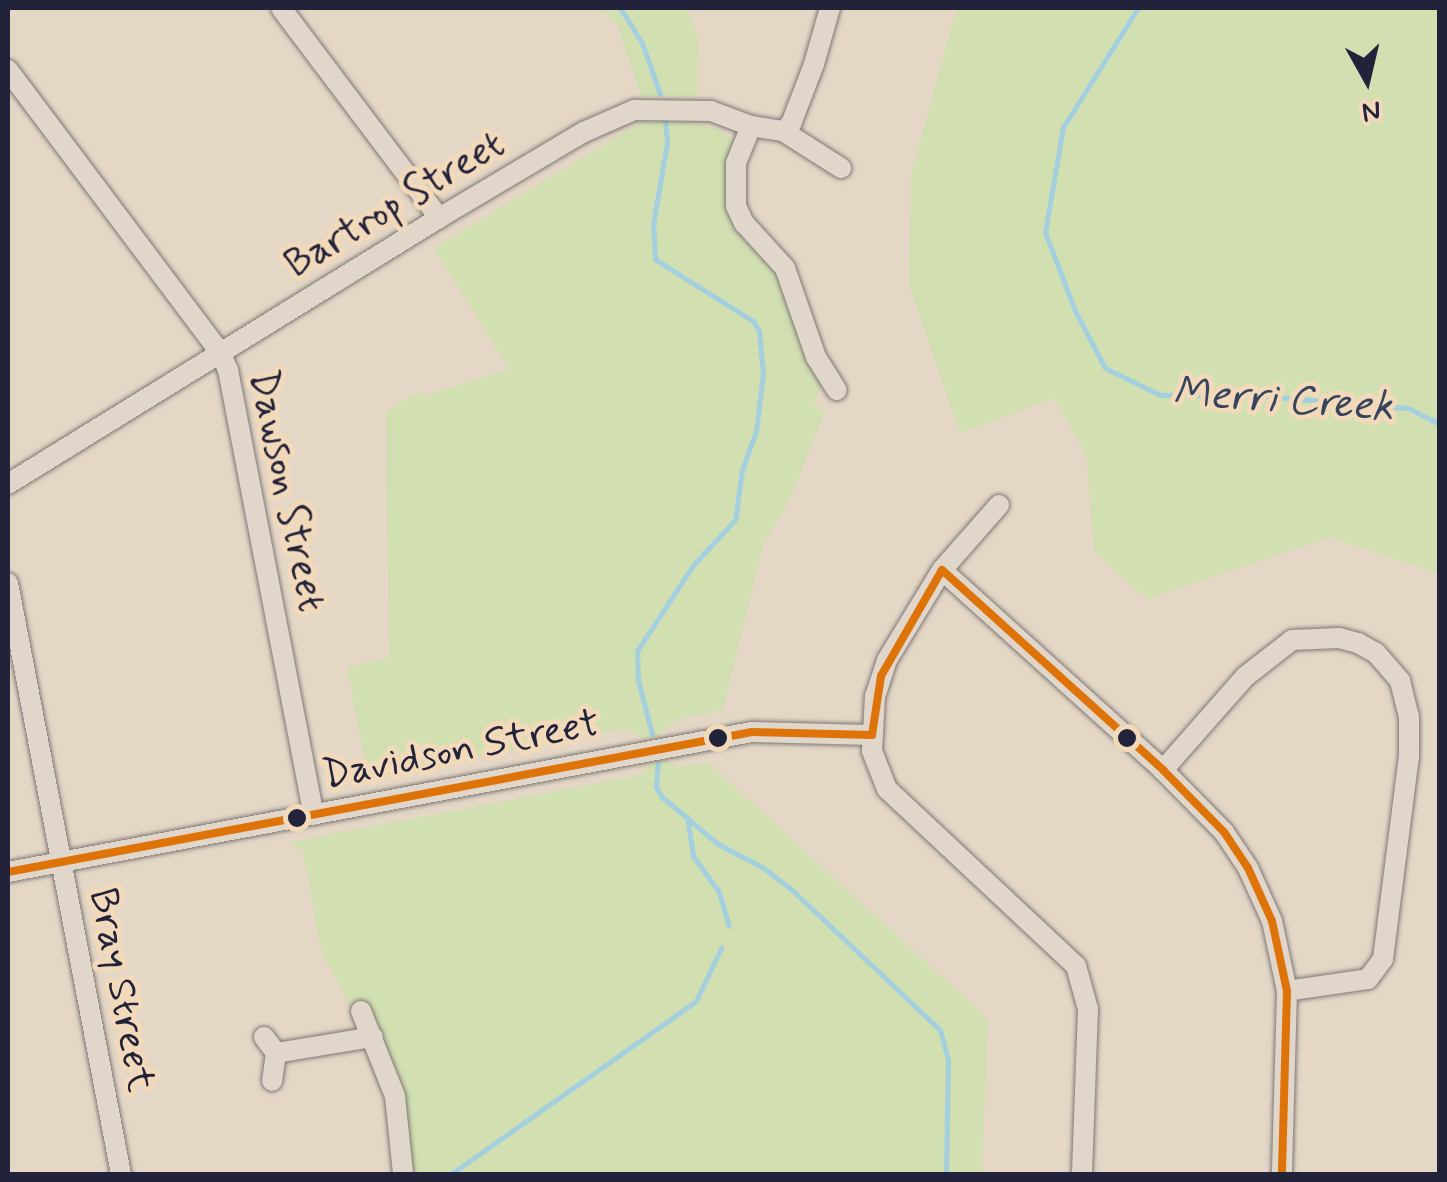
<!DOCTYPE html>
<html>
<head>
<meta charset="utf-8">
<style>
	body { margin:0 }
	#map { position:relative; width:1447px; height:1182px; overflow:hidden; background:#e4d7c6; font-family:Mynerve,sans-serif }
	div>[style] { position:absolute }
	.green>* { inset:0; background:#d1dfb1 }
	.stream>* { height:5px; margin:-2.5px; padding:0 2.5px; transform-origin:2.5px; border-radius:2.5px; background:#a4cfde }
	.roads { filter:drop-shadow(0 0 2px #7e7875) drop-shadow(0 0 2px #7e7875) }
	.minor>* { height:20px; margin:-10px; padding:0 10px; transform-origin:10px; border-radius:10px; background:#e0d6ca }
	.bus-1>* { height:8px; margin:-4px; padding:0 4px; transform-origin:4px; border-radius:4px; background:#de7409 }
	.dots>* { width:28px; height:28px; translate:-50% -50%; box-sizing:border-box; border:5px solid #f1d9b9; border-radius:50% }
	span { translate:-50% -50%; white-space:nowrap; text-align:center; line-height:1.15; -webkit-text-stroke:10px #f1d9b9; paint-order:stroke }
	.street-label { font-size:40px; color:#22223b }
	.water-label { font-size:42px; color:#36445e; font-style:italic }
	.frame { position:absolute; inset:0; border:10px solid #22223b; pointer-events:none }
	.north { position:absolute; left:1317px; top:30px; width:100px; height:100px; -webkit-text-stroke:8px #f1d9b9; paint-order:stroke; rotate:172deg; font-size:28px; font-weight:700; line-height:40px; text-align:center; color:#22223b }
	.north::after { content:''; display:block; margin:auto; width:35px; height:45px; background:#22223b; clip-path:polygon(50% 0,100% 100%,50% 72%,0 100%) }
</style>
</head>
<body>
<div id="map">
	<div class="green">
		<div style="clip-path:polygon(598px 8px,687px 8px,698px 39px,697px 96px,641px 96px,617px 24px)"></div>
		<div style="clip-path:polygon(957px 8px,1439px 8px,1439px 574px,1330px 537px,1147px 599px,1094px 551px,1086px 454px,1054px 398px,960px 433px,909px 284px,911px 175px)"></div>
		<div style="clip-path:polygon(680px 120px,715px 128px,737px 141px,727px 181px,774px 261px,823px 383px,813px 403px,825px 411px,791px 496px,762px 548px,723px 710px,677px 719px,658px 737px,643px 739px,625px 729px,368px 779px,347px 667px,389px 658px,386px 411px,420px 391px,424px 396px,509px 369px,434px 248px,640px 123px)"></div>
		<div style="clip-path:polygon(667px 760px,678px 767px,713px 762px,712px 766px,988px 1019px,982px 1174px,410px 1174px,406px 1134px,352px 1009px,322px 953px,303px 852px,291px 842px,630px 777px,643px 774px,649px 764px)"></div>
	</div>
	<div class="stream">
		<div style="left:620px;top:8px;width:41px;rotate:57.8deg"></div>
		<div style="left:642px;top:43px;width:54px;rotate:70.6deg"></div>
		<div style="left:1138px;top:8px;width:141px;rotate:122.2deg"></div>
		<div style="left:1063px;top:127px;width:107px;rotate:99.7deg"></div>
		<div style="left:1045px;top:232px;width:85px;rotate:69.2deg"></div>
		<div style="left:1075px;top:311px;width:64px;rotate:62.2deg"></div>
		<div style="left:1105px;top:368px;width:61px;rotate:26.1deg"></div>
		<div style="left:1160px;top:395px;width:102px;rotate:0.6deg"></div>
		<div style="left:1262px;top:396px;width:146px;rotate:4.7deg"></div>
		<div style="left:1408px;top:408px;width:36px;rotate:27deg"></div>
		<div style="left:652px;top:734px;width:56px;rotate:-104.5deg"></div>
		<div style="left:638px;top:680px;width:29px;rotate:-92deg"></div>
		<div style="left:637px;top:651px;width:104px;rotate:-56.8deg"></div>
		<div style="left:694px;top:564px;width:60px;rotate:-47deg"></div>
		<div style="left:735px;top:520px;width:50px;rotate:-82deg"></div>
		<div style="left:742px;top:470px;width:41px;rotate:-70.3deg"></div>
		<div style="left:756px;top:431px;width:57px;rotate:-83deg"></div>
		<div style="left:763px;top:374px;width:43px;rotate:-95.3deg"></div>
		<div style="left:759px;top:331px;width:12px;rotate:-121deg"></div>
		<div style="left:753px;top:321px;width:116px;rotate:-147.7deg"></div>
		<div style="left:655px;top:259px;width:34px;rotate:-93deg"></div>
		<div style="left:653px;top:225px;width:84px;rotate:-80.4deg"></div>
		<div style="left:667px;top:142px;width:21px;rotate:-95deg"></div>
		<div style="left:658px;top:763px;width:24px;rotate:95deg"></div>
		<div style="left:656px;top:787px;width:12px;rotate:59deg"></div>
		<div style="left:662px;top:797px;width:73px;rotate:40deg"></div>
		<div style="left:718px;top:844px;width:50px;rotate:27.6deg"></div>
		<div style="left:762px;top:867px;width:36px;rotate:37deg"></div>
		<div style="left:791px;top:889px;width:205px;rotate:43.4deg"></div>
		<div style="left:940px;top:1030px;width:31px;rotate:75deg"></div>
		<div style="left:948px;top:1060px;width:114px;rotate:91deg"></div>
		<div style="left:687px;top:817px;width:39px;rotate:81deg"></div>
		<div style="left:693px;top:856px;width:44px;rotate:54.2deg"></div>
		<div style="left:719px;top:892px;width:35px;rotate:74deg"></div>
		<div style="left:451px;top:1174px;width:300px;rotate:-35.2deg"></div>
		<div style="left:696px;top:1001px;width:59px;rotate:-64.7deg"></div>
	</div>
	<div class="roads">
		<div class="minor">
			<div style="left:281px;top:8px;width:263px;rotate:53deg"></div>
			<div style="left:8px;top:70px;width:353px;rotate:53.1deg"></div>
			<div style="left:220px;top:352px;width:20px;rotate:66deg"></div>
			<div style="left:228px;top:370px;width:453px;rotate:79.1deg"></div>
			<div style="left:751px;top:126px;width:40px;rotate:112deg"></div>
			<div style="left:736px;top:163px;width:43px;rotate:90deg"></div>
			<div style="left:736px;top:206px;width:19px;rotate:65deg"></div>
			<div style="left:744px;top:223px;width:61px;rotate:47.7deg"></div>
			<div style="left:785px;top:268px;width:94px;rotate:70.8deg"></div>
			<div style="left:816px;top:357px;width:39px;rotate:58deg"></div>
			<div style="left:783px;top:131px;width:11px;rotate:-41deg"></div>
			<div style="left:791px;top:124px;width:64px;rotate:-69deg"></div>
			<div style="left:814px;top:64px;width:58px;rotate:-74.1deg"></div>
			<div style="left:8px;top:484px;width:506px;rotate:-31.68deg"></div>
			<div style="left:439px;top:218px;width:169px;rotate:-30.7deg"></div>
			<div style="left:584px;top:132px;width:55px;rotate:-23.7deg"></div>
			<div style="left:634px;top:110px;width:77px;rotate:0.7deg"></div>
			<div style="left:711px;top:111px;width:43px;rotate:20.6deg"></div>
			<div style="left:751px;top:126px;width:32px;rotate:9deg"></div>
			<div style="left:783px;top:131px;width:69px;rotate:32.5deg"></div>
			<div style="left:999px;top:505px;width:86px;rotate:131.2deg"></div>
			<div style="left:942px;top:570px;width:105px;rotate:121.4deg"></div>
			<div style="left:887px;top:660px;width:38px;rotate:108deg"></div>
			<div style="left:875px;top:696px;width:55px;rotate:93.1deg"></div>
			<div style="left:872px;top:751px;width:41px;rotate:68.5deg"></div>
			<div style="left:887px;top:789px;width:259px;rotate:43.1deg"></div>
			<div style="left:1076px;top:966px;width:45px;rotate:74.4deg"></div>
			<div style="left:1088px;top:1009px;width:165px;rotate:92.1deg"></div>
			<div style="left:942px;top:570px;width:298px;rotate:42.1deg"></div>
			<div style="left:1163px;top:770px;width:87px;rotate:45.5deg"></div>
			<div style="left:1224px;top:832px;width:43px;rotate:56.3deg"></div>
			<div style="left:1248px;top:868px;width:58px;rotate:65.6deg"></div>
			<div style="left:1272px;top:921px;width:72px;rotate:77.9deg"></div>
			<div style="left:1287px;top:991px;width:183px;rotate:91.6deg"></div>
			<div style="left:8px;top:583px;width:602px;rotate:79.18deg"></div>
			<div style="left:1163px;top:770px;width:125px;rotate:-48.6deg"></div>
			<div style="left:1246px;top:676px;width:58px;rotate:-38deg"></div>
			<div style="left:1292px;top:640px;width:47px;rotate:-2.4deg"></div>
			<div style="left:1339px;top:638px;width:20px;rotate:15deg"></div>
			<div style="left:1358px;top:643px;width:21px;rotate:29deg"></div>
			<div style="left:1376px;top:653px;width:37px;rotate:49deg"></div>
			<div style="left:1400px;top:681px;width:36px;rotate:76deg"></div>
			<div style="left:1409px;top:716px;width:40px;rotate:90deg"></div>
			<div style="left:1409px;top:756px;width:205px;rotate:97.3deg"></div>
			<div style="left:1383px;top:959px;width:25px;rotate:127deg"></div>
			<div style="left:1368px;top:979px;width:82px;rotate:171.6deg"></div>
			<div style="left:8px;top:872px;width:757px;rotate:-10.66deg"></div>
			<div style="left:752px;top:732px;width:120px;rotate:1.4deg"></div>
			<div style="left:361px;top:1011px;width:92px;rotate:68.2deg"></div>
			<div style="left:395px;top:1096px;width:78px;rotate:84.1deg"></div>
			<div style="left:264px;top:1037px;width:20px;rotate:53deg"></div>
			<div style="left:276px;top:1053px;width:28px;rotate:98deg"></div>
			<div style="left:276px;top:1053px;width:98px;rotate:-9.4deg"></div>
		</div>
	</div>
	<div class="bus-1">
		<div style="left:942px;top:570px;width:298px;rotate:42.1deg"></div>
		<div style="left:1163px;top:770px;width:87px;rotate:45.5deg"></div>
		<div style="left:1224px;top:832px;width:43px;rotate:56.3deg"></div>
		<div style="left:1248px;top:868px;width:58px;rotate:65.6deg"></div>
		<div style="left:1272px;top:921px;width:72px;rotate:77.9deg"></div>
		<div style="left:1287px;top:991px;width:183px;rotate:91.6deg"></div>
		<div style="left:872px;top:735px;width:60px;rotate:-81.3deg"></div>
		<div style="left:881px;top:676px;width:122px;rotate:-60.1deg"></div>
		<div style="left:8px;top:872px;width:757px;rotate:-10.66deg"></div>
		<div style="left:752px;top:732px;width:120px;rotate:1.4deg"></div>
	</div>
	<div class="dots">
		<div style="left:718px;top:738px;background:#22223b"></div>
		<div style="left:1127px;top:738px;background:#22223b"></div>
		<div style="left:297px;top:818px;background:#22223b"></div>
	</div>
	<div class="street-label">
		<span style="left:395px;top:205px;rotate:-31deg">Bartrop Street</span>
		<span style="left:286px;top:491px;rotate:78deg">Dawson Street</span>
		<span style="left:461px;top:750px;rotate:-11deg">Davidson Street</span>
		<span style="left:121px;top:990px;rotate:79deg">Bray Street</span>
	</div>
	<div class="water-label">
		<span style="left:1283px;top:401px;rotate:4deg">Merri Creek</span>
	</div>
	<div class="frame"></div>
	<div class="north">N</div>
</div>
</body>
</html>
